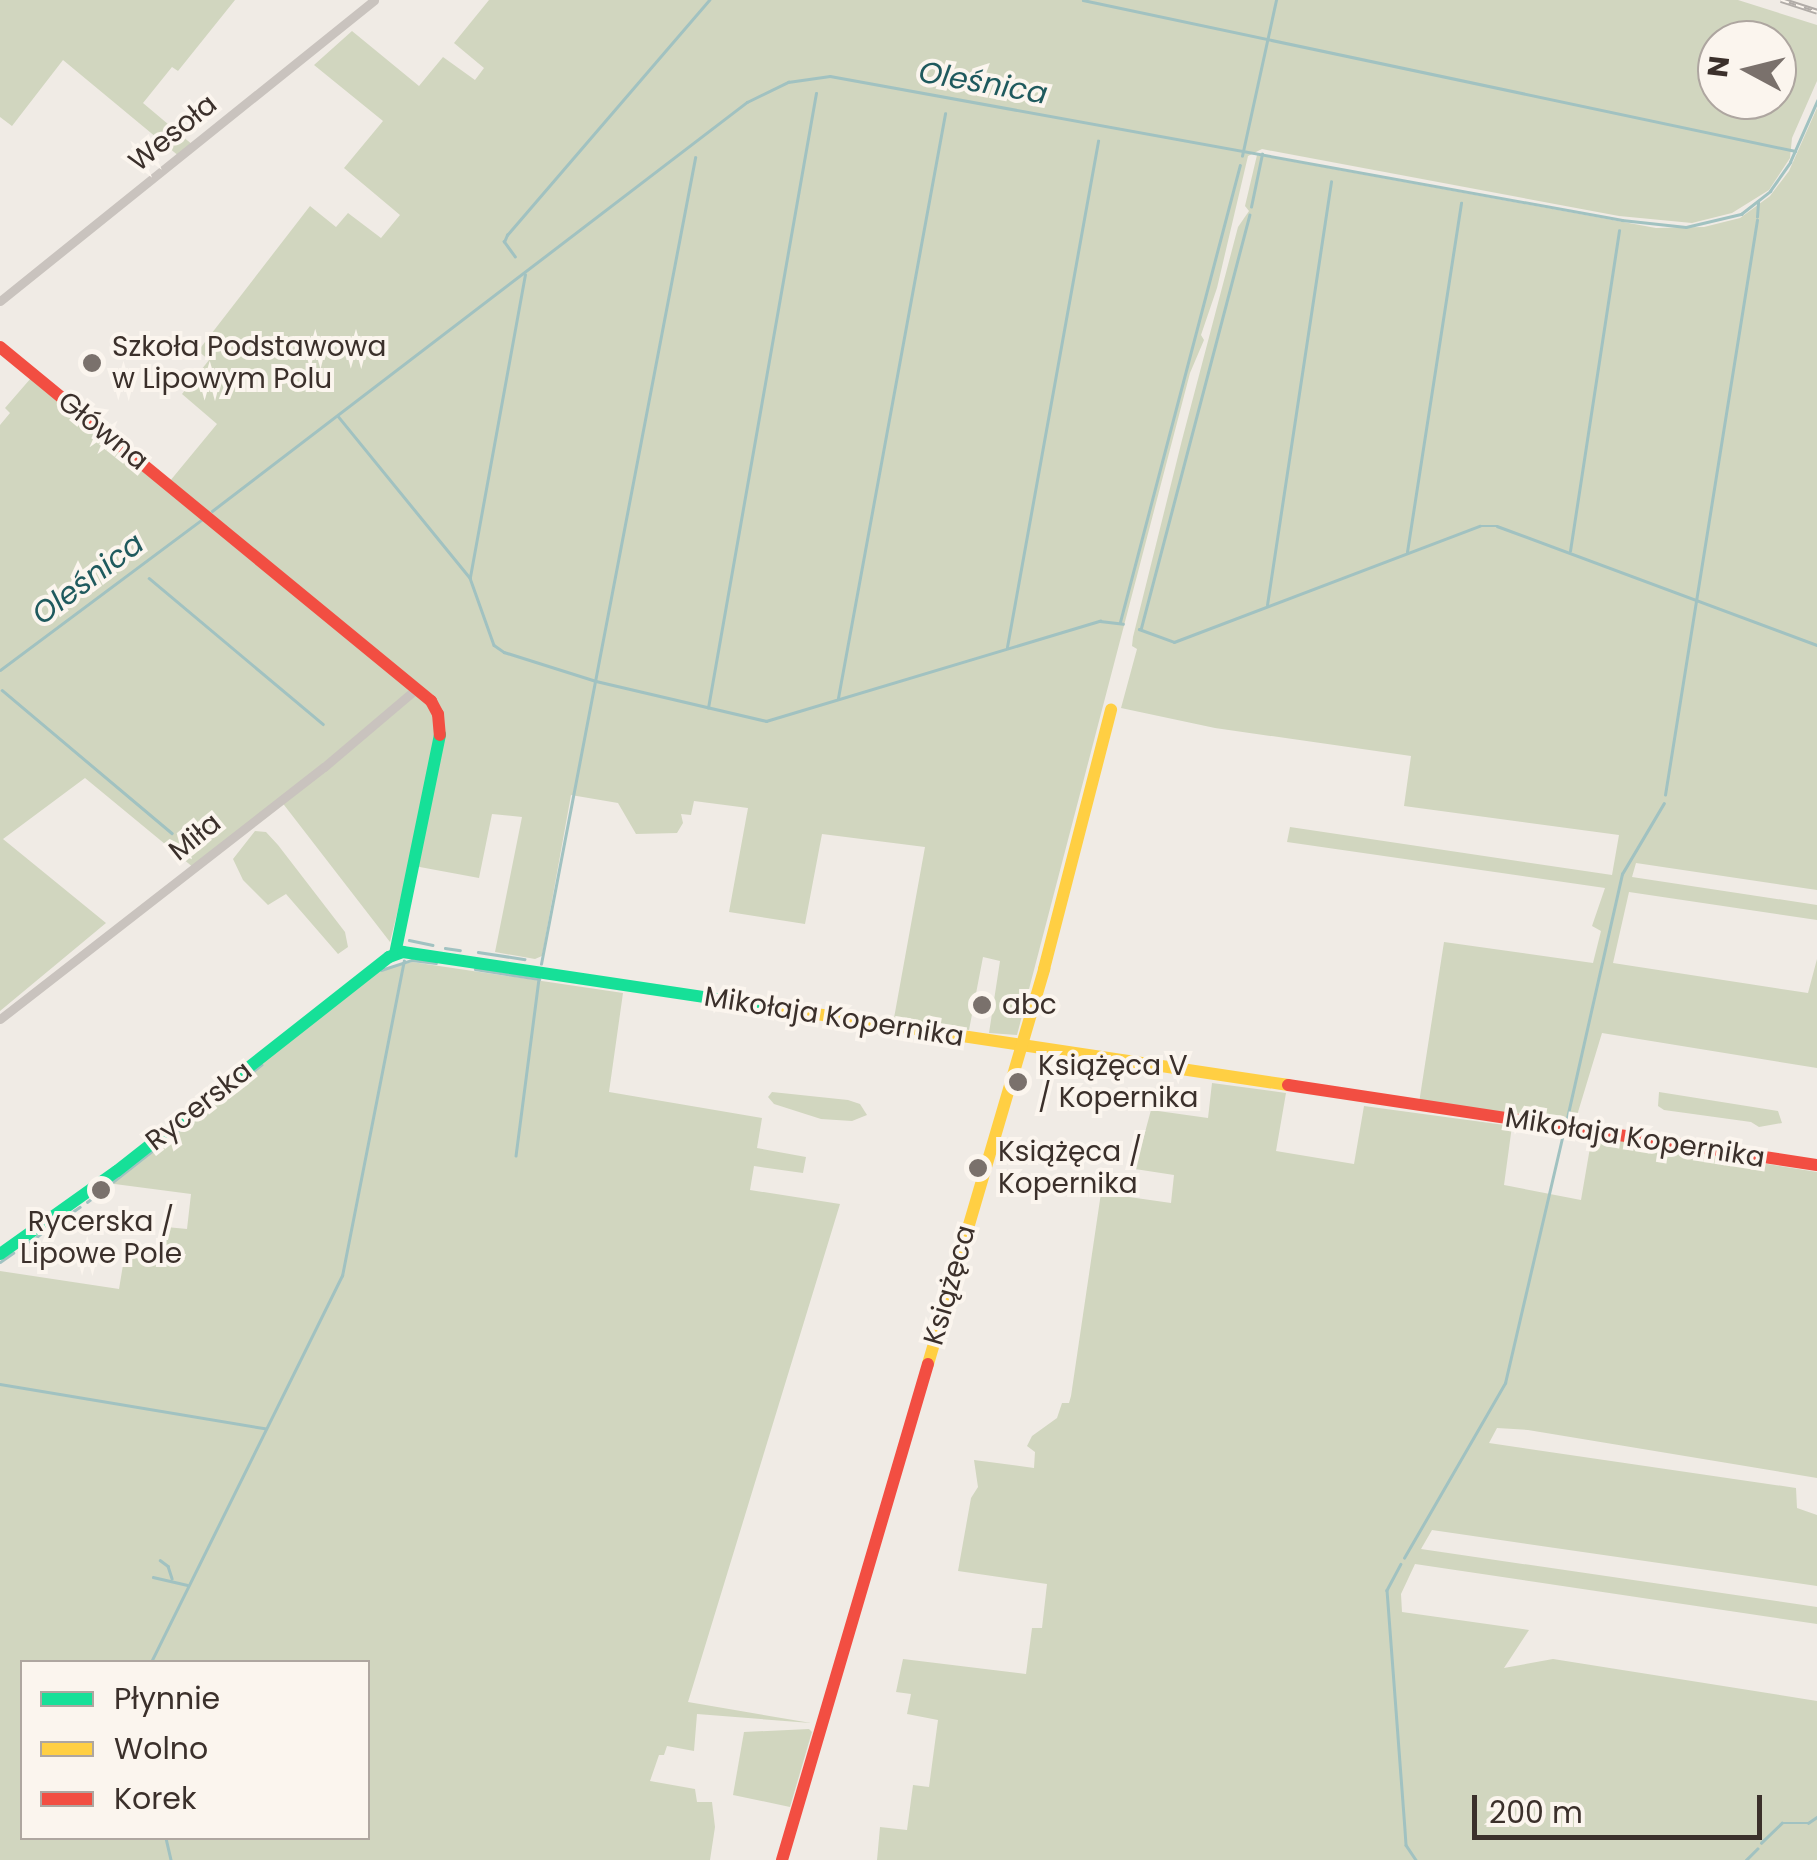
<!DOCTYPE html>
<html>
<head>
<meta charset="utf-8">
<style>
	body { margin:0 }
	#map { position:relative; width:1817px; height:1860px; overflow:hidden; background:#f0ebe5; font-family:Poppins,sans-serif }
	div>[style] { position:absolute }
	.green>* { inset:0; background:#d1d6bf }
	.stream>* { height:2.5px; margin:-1.25px; padding:0 1.25px; transform-origin:1.25px; border-radius:1.25px; background:#a1c2c1 }
	.street>* { height:9px; margin:-4.5px; padding:0 4.5px; transform-origin:4.5px; border-radius:4.5px; background:#c9c3be }
	.fast>* { height:12px; margin:-6px; padding:0 6px; transform-origin:6px; border-radius:6px; background:#16e098 }
	.slow>* { height:12px; margin:-6px; padding:0 6px; transform-origin:6px; border-radius:6px; background:#ffcf43 }
	.jam>* { height:12px; margin:-6px; padding:0 6px; transform-origin:6px; border-radius:6px; background:#f24e42 }
	.rail>* { height:6px; margin-top:-3px; transform-origin:0; background:repeating-linear-gradient(90deg,#fbf5ee 0 8px,#b1aca8 0 16px); box-sizing:border-box; border-block:2px solid #b1aca8 }
	.dots>* { width:28px; height:28px; translate:-50% -50%; box-sizing:border-box; border:5px solid #fbf5ee; border-radius:50% }
	span { translate:-50% -50%; white-space:nowrap; text-align:center; line-height:1.15; -webkit-text-stroke:8px #fbf5ee; paint-order:stroke }
	.street-label { font-size:28px; color:#3b302b }
	.poi-label { font-size:28px; color:#3b302b }
	.left { translate:0 -50%; text-align:left }
	.water-label { font-size:30px; color:#1f5a5e; font-style:italic }
	.legend { position:absolute; left:20px; top:1660px; width:350px; height:180px; box-sizing:border-box; background:#fbf5ee; border:2px solid #aea6a0; margin:0; padding:12px 18px; list-style:none; font-size:30px; color:#3b302b }
	.legend li { display:flex; align-items:center; gap:20px; height:50px }
	.legend b { width:50px; border:2px solid #aea6a0 }
	.north { position:absolute; left:1697px; top:20px; width:100px; height:100px; box-sizing:border-box; background:#fbf5ee; border:2px solid #aea6a0; border-radius:50%; rotate:277deg; font-size:28px; font-weight:700; line-height:40px; text-align:center; color:#3b302b }
	.north::after { content:''; display:block; margin:auto; width:35px; height:45px; background:#7a716c; clip-path:polygon(50% 0,100% 100%,50% 72%,0 100%) }
	.scale { position:absolute; left:1472px; top:1795px; width:290px; height:45px; box-sizing:border-box; border:5px solid #3b302b; border-top:0; padding-left:12px; font-size:30px; line-height:35px; white-space:nowrap; color:#3b302b; -webkit-text-stroke:8px #fbf5ee; paint-order:stroke }
</style>
</head>
<body>
<div id="map">
	<div class="green">
		<div style="clip-path:polygon(0 0,235px 0,178px 71px,172px 67px,143px 103px,194px 146px,180px 157px,63px 60px,12px 126px,0 117px)"></div>
		<div style="clip-path:polygon(evenodd,489px 0,1738px 0,1817px 25px,1817px 81px,1792px 138px,1790px 158px,1769px 190px,1732px 213px,1692px 223px,1619px 216px,1262px 149px,1248px 156px,1217px 288px,1201px 335px,1204px 340px,1190px 373px,1017px 1035px,989px 1033px,1000px 961px,983px 957px,969px 1030px,894px 1018px,925px 847px,822px 834px,805px 924px,729px 912px,748px 808px,694px 801px,691px 815px,681px 814px,683px 823px,677px 833px,636px 834px,618px 803px,571px 795px,542px 956px,535px 959px,495px 952px,522px 817px,492px 814px,479px 878px,409px 865px,390px 942px,281px 801px,194px 868px,85px 778px,3px 839px,106px 923px,0 1011px,0 425px,10px 413px,5px 408px,31px 378px,165px 487px,217px 424px,182px 394px,209px 360px,198px 351px,310px 206px,336px 227px,348px 213px,381px 238px,400px 215px,344px 168px,383px 121px,314px 65px,352px 31px,419px 86px,443px 57px,475px 80px,484px 68px,454px 43px,489px 0,1717px 40px,1777px 40px,1777px 100px,1717px 100px,1717px 40px)"></div>
		<div style="clip-path:polygon(1817px 108px,1817px 890px,1636px 863px,1632px 877px,1817px 905px,1817px 920px,1629px 892px,1613px 963px,1808px 993px,1817px 959px,1817px 1068px,1602px 1033px,1575px 1122px,1419px 1103px,1444px 942px,1593px 963px,1601px 931px,1592px 926px,1605px 888px,1287px 842px,1290px 827px,1612px 875px,1619px 835px,1404px 806px,1411px 756px,1215px 728px,1121px 708px,1137px 649px,1132px 646px,1133px 637px,1182px 440px,1238px 227px,1249px 211px,1245px 206px,1257px 155px,1656px 228px,1704px 227px,1740px 218px,1770px 196px,1789px 171px)"></div>
		<div style="clip-path:polygon(255px 831px,266px 832px,278px 845px,345px 932px,348px 947px,338px 954px,286px 894px,268px 905px,243px 880px,233px 859px)"></div>
		<div style="clip-path:polygon(evenodd,412px 962px,623px 993px,609px 1092px,762px 1118px,757px 1148px,806px 1157px,803px 1173px,754px 1166px,750px 1190px,840px 1204px,688px 1702px,811px 1723px,697px 1714px,694px 1751px,667px 1746px,664px 1755px,659px 1755px,650px 1781px,695px 1789px,697px 1802px,712px 1802px,715px 1827px,710px 1860px,0 1860px,0 1271px,119px 1289px,125px 1253px,162px 1258px,166px 1227px,187px 1229px,191px 1194px,107px 1183px,378px 971px,412px 962px,22px 1662px,368px 1662px,368px 1838px,22px 1838px,22px 1662px)"></div>
		<div style="clip-path:polygon(1212px 1083px,1286px 1093px,1276px 1151px,1354px 1164px,1364px 1106px,1512px 1126px,1504px 1185px,1581px 1200px,1592px 1136px,1817px 1172px,1817px 1478px,1528px 1430px,1497px 1428px,1489px 1443px,1796px 1488px,1797px 1508px,1817px 1515px,1817px 1586px,1432px 1530px,1421px 1549px,1817px 1607px,1817px 1624px,1415px 1564px,1401px 1594px,1402px 1612px,1529px 1630px,1504px 1668px,1553px 1659px,1817px 1701px,1817px 1860px,877px 1860px,880px 1827px,907px 1830px,913px 1785px,929px 1787px,938px 1720px,907px 1714px,911px 1694px,896px 1692px,903px 1659px,1026px 1674px,1032px 1628px,1042px 1628px,1047px 1584px,958px 1571px,971px 1498px,978px 1487px,974px 1460px,1034px 1468px,1035px 1452px,1027px 1446px,1032px 1436px,1057px 1418px,1062px 1403px,1069px 1403px,1071px 1396px,1101px 1193px,1171px 1203px,1174px 1175px,1135px 1169px,1151px 1110px,1208px 1118px)"></div>
		<div style="clip-path:polygon(772px 1092px,848px 1100px,860px 1104px,867px 1115px,852px 1121px,821px 1119px,774px 1104px,768px 1097px)"></div>
		<div style="clip-path:polygon(1659px 1092px,1778px 1111px,1782px 1123px,1759px 1127px,1751px 1122px,1664px 1110px,1658px 1106px)"></div>
		<div style="clip-path:polygon(809px 1729px,812px 1732px,790px 1807px,733px 1795px,744px 1732px)"></div>
	</div>
	<div class="stream">
		<div style="left:1083px;top:0;width:728px;rotate:11.97deg"></div>
		<div style="left:1242px;top:156px;width:160px;rotate:-77.7deg"></div>
		<div style="left:1251px;top:207px;width:54px;rotate:-78.3deg"></div>
		<div style="left:1757px;top:217px;width:15px;rotate:-86deg"></div>
		<div style="left:515px;top:257px;width:19px;rotate:-126deg"></div>
		<div style="left:504px;top:242px;width:8px;rotate:-67deg"></div>
		<div style="left:507px;top:235px;width:310px;rotate:-49.3deg"></div>
		<div style="left:338px;top:416px;width:209px;rotate:50.8deg"></div>
		<div style="left:470px;top:578px;width:71px;rotate:70.3deg"></div>
		<div style="left:494px;top:645px;width:12px;rotate:35deg"></div>
		<div style="left:504px;top:652px;width:96px;rotate:17.5deg"></div>
		<div style="left:596px;top:681px;width:175px;rotate:13.2deg"></div>
		<div style="left:766px;top:721px;width:349px;rotate:-16.7deg"></div>
		<div style="left:1100px;top:621px;width:23px;rotate:7deg"></div>
		<div style="left:212px;top:511px;width:673px;rotate:-37.4deg"></div>
		<div style="left:747px;top:102px;width:46px;rotate:-26deg"></div>
		<div style="left:788px;top:82px;width:42px;rotate:-8.1deg"></div>
		<div style="left:830px;top:76px;width:805px;rotate:10.3deg"></div>
		<div style="left:1622px;top:220px;width:64px;rotate:6.2deg"></div>
		<div style="left:1686px;top:227px;width:57px;rotate:-13.3deg"></div>
		<div style="left:1741px;top:214px;width:37px;rotate:-38deg"></div>
		<div style="left:1770px;top:191px;width:35px;rotate:-55deg"></div>
		<div style="left:1790px;top:162px;width:67px;rotate:-66.1deg"></div>
		<div style="left:1570px;top:551px;width:324px;rotate:-81.3deg"></div>
		<div style="left:1407px;top:552px;width:353px;rotate:-81.2deg"></div>
		<div style="left:470px;top:577px;width:307px;rotate:-79.7deg"></div>
		<div style="left:149px;top:578px;width:227px;rotate:40deg"></div>
		<div style="left:1267px;top:605px;width:428px;rotate:-81.4deg"></div>
		<div style="left:1120px;top:622px;width:472px;rotate:-75.3deg"></div>
		<div style="left:1141px;top:628px;width:427px;rotate:-75.3deg"></div>
		<div style="left:1139px;top:629px;width:37px;rotate:20deg"></div>
		<div style="left:1174px;top:642px;width:327px;rotate:-20.8deg"></div>
		<div style="left:1480px;top:526px;width:17px"></div>
		<div style="left:1497px;top:526px;width:341px;rotate:20.4deg"></div>
		<div style="left:1007px;top:647px;width:514px;rotate:-79.8deg"></div>
		<div style="left:0;top:670px;width:251px;rotate:-36.7deg"></div>
		<div style="left:2px;top:690px;width:222px;rotate:40.1deg"></div>
		<div style="left:838px;top:698px;width:594px;rotate:-79.62deg"></div>
		<div style="left:708px;top:708px;width:624px;rotate:-80.04deg"></div>
		<div style="left:1665px;top:795px;width:582px;rotate:-80.91deg"></div>
		<div style="left:409px;top:940px;width:24px;rotate:12deg"></div>
		<div style="left:445px;top:948px;width:15px;rotate:8deg"></div>
		<div style="left:478px;top:952px;width:47px;rotate:8.7deg"></div>
		<div style="left:541px;top:964px;width:821px;rotate:-79.18deg"></div>
		<div style="left:475px;top:969px;width:65px;rotate:8.9deg"></div>
		<div style="left:539px;top:979px;width:178px;rotate:97.4deg"></div>
		<div style="left:381px;top:970px;width:33px;rotate:-18deg"></div>
		<div style="left:412px;top:960px;width:24px;rotate:7deg"></div>
		<div style="left:1567px;top:1118px;width:250px;rotate:-77.3deg"></div>
		<div style="left:1622px;top:874px;width:82px;rotate:-59.4deg"></div>
		<div style="left:109px;top:1185px;width:194px;rotate:-38.3deg"></div>
		<div style="left:87px;top:1202px;width:10px;rotate:-37deg"></div>
		<div style="left:53px;top:1225px;width:32px;rotate:-34deg"></div>
		<div style="left:30px;top:1242px;width:18px;rotate:-38deg"></div>
		<div style="left:0;top:1262px;width:16px;rotate:-35deg"></div>
		<div style="left:0;top:1384px;width:268px;rotate:9.5deg"></div>
		<div style="left:1404px;top:1558px;width:202px;rotate:-60deg"></div>
		<div style="left:1505px;top:1383px;width:256px;rotate:-76.9deg"></div>
		<div style="left:160px;top:1560px;width:10px;rotate:37deg"></div>
		<div style="left:168px;top:1566px;width:13px;rotate:72deg"></div>
		<div style="left:1401px;top:1564px;width:30px;rotate:118deg"></div>
		<div style="left:1387px;top:1590px;width:239px;rotate:85.7deg"></div>
		<div style="left:153px;top:1577px;width:35px;rotate:13deg"></div>
		<div style="left:151px;top:1662px;width:431px;rotate:-63.7deg"></div>
		<div style="left:342px;top:1276px;width:321px;rotate:-78.9deg"></div>
		<div style="left:1405px;top:1830px;width:15px;rotate:86deg"></div>
		<div style="left:1406px;top:1845px;width:18px;rotate:56deg"></div>
		<div style="left:166px;top:1838px;width:23px;rotate:77deg"></div>
		<div style="left:1761px;top:1843px;width:29px;rotate:-44deg"></div>
		<div style="left:1782px;top:1823px;width:26px"></div>
		<div style="left:1808px;top:1823px;width:11px;rotate:-34deg"></div>
		<div style="left:1746px;top:1860px;width:16px;rotate:-45deg"></div>
	</div>
	<div class="street">
		<div style="left:0;top:301px;width:480px;rotate:-38.8deg"></div>
		<div style="left:0;top:1019px;width:410px;rotate:-37.9deg"></div>
		<div style="left:324px;top:767px;width:122px;rotate:-40.3deg"></div>
	</div>
	<div class="fast">
		<div style="left:395px;top:954px;width:224px;rotate:-78.4deg"></div>
		<div style="left:0;top:1254px;width:143px;rotate:-35.4deg"></div>
		<div style="left:117px;top:1171px;width:346px;rotate:-38.2deg"></div>
		<div style="left:389px;top:957px;width:15px;rotate:-20deg"></div>
		<div style="left:403px;top:952px;width:377px;rotate:8.5deg"></div>
	</div>
	<div class="slow">
		<div style="left:776px;top:1008px;width:518px;rotate:8.55deg"></div>
		<div style="left:928px;top:1364px;width:412px;rotate:-73.6deg"></div>
		<div style="left:1044px;top:969px;width:268px;rotate:-75.5deg"></div>
	</div>
	<div class="jam">
		<div style="left:0;top:347px;width:558px;rotate:39.4deg"></div>
		<div style="left:431px;top:701px;width:15px;rotate:62deg"></div>
		<div style="left:438px;top:714px;width:21px;rotate:85deg"></div>
		<div style="left:1288px;top:1085px;width:535px;rotate:8.6deg"></div>
		<div style="left:782px;top:1860px;width:517px;rotate:-73.6deg"></div>
	</div>
	<div class="rail">
		<div style="left:1781px;top:0;width:38px;rotate:18deg"></div>
	</div>
	<div class="dots">
		<div style="left:92px;top:363px;background:#7a716c"></div>
		<div style="left:982px;top:1005px;background:#7a716c"></div>
		<div style="left:1018px;top:1082px;background:#7a716c"></div>
		<div style="left:978px;top:1168px;background:#7a716c"></div>
		<div style="left:101px;top:1190px;background:#7a716c"></div>
	</div>
	<div class="street-label">
		<span style="left:173px;top:133px;rotate:-39deg">Wesoła</span>
		<span style="left:103px;top:431px;rotate:39deg">Główna</span>
		<span style="left:195px;top:837px;rotate:-39deg">Miła</span>
		<span style="left:834px;top:1017px;rotate:9deg">Mikołaja Kopernika</span>
		<span style="left:199px;top:1106px;rotate:-38deg">Rycerska</span>
		<span style="left:1635px;top:1138px;rotate:9deg">Mikołaja Kopernika</span>
		<span style="left:950px;top:1285px;rotate:-74deg">Książęca</span>
	</div>
	<div class="poi-label">
		<span class="left" style="left:112px;top:363px">Szkoła Podstawowa<br>w Lipowym Polu</span>
		<span class="left" style="left:1002px;top:1005px">abc</span>
		<span class="left" style="left:1038px;top:1082px">Książęca V<br>/ Kopernika</span>
		<span class="left" style="left:998px;top:1168px">Książęca /<br>Kopernika</span>
		<span style="left:101px;top:1238px">Rycerska /<br>Lipowe Pole</span>
	</div>
	<div class="water-label">
		<span style="left:983px;top:83px;rotate:10deg">Oleśnica</span>
		<span style="left:88px;top:579px;rotate:-37deg">Oleśnica</span>
	</div>
	<ul class="legend">
	<li><b style="height:12px;background:#16e098"></b>Płynnie</li>
	<li><b style="height:12px;background:#ffcf43"></b>Wolno</li>
	<li><b style="height:12px;background:#f24e42"></b>Korek</li>
	</ul>
	<div class="north">N</div>
	<div class="scale">200 m</div>
</div>
</body>
</html>
